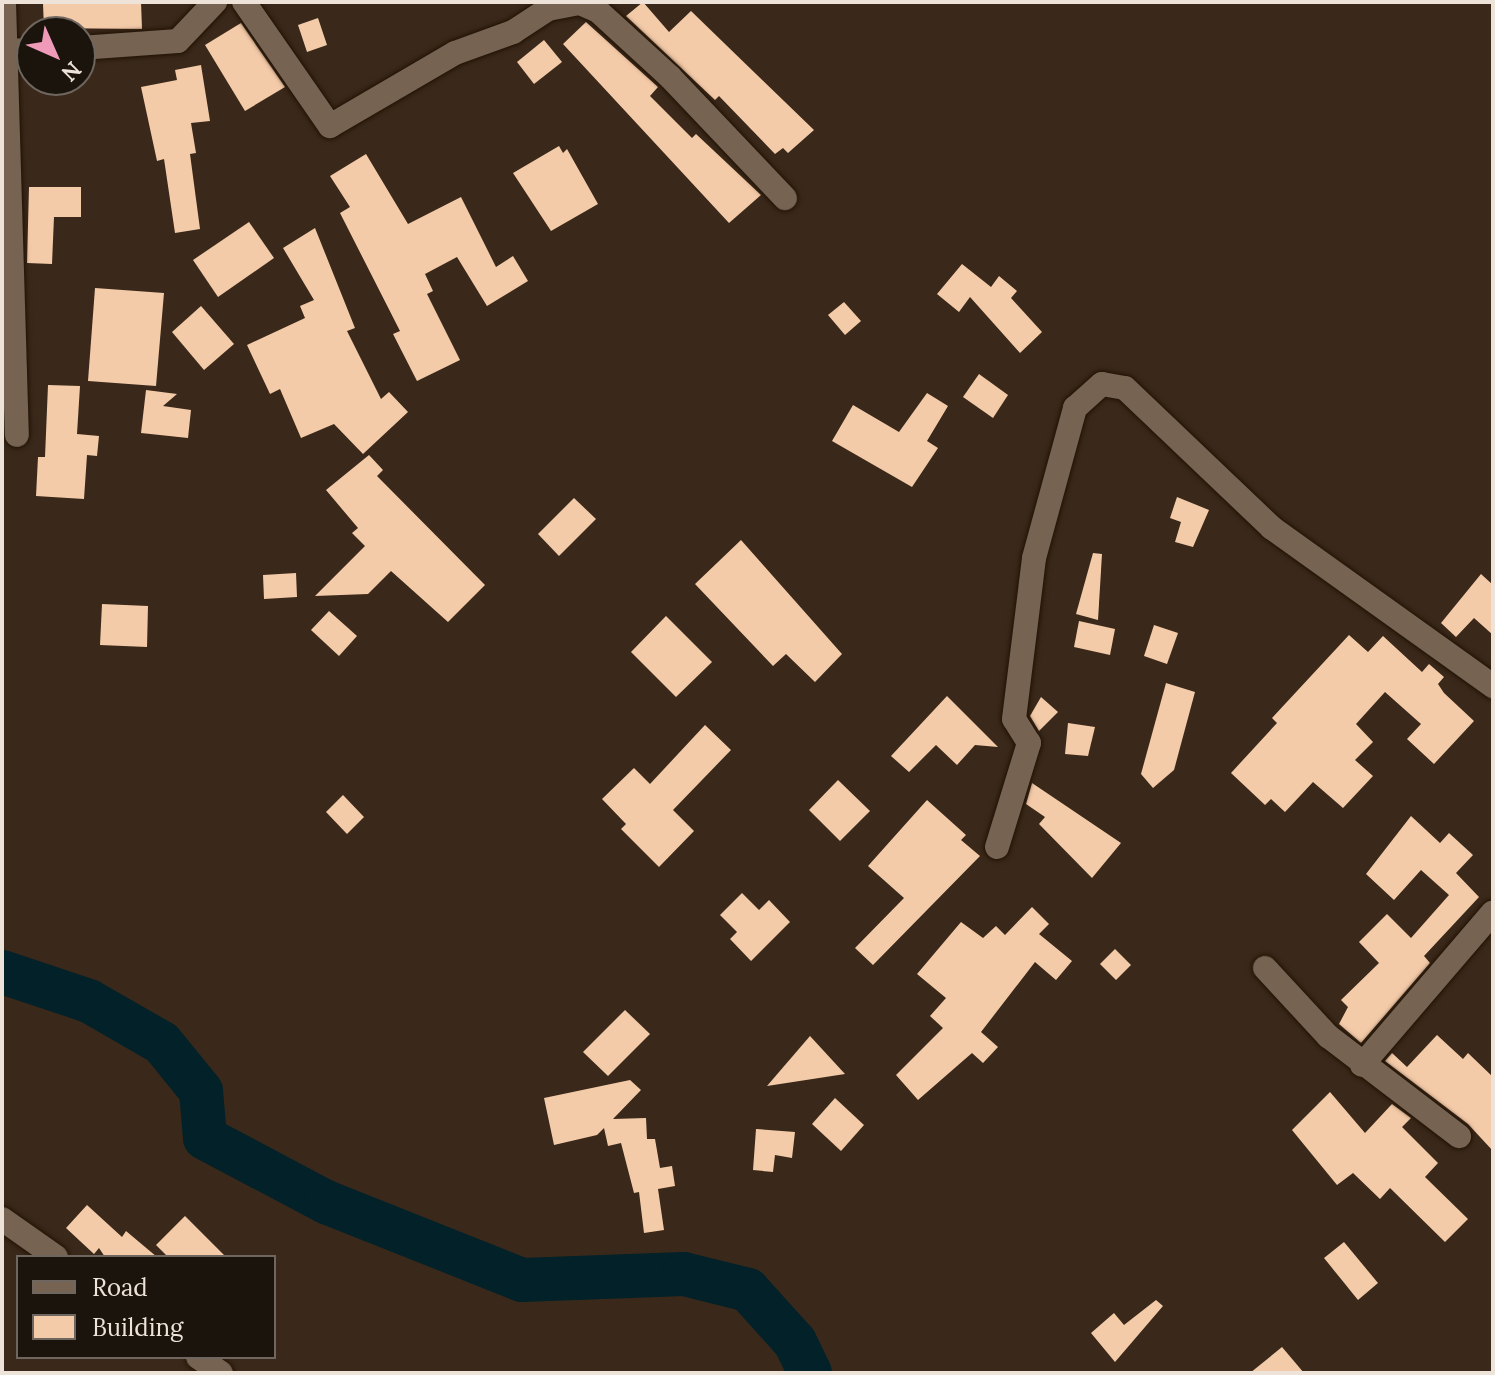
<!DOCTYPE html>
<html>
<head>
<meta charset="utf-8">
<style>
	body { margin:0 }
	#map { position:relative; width:1495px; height:1375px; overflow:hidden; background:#3a291a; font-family:Lora,serif }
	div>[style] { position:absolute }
	.river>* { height:44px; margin:-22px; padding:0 22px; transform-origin:22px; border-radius:22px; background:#022129 }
	.building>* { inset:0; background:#f4cba9 }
	.roads { filter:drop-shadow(0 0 2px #211204) drop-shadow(0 0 2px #211204) }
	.minor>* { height:24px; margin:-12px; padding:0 12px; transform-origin:12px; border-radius:12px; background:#766352 }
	span { translate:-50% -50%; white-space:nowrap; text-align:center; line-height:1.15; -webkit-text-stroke:8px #1b140d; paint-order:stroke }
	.frame { position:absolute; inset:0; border:4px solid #eee3d9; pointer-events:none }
	.legend { position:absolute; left:16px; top:1255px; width:260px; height:104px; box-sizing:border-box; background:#1b140d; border:2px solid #6f675f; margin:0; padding:10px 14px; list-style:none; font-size:24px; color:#eee3d9 }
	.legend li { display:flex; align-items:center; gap:16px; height:40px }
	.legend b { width:40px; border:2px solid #6f675f }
	.north { position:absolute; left:16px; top:16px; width:80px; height:80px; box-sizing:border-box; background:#1b140d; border:2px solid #6f675f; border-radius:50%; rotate:135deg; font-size:22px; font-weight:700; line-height:32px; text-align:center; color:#eee3d9 }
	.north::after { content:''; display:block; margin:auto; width:28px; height:36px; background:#ef9ab8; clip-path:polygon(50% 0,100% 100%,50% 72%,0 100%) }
</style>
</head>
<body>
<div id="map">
	<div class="river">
		<div style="left:2px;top:972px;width:92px;rotate:18.4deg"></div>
		<div style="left:89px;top:1001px;width:84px;rotate:29.9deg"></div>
		<div style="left:162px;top:1043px;width:62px;rotate:50.9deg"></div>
		<div style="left:201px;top:1091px;width:47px;rotate:85.1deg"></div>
		<div style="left:205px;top:1138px;width:137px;rotate:27.9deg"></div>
		<div style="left:326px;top:1202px;width:211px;rotate:21.7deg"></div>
		<div style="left:522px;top:1280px;width:162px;rotate:-2.1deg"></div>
		<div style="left:684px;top:1274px;width:66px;rotate:14deg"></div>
		<div style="left:748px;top:1290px;width:70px;rotate:47.9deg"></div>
		<div style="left:795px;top:1342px;width:34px;rotate:64deg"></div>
	</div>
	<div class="building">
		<div style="clip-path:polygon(129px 2px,141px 2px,142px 29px,44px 28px,43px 4px)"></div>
		<div style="clip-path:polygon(643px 2px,669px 32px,691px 11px,814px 130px,788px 153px,783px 148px,775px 154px,719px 96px,715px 100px,626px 16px)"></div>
		<div style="clip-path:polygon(318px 18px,327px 45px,307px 52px,298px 25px)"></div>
		<div style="clip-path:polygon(586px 22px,658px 87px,650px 96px,692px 138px,696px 134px,761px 195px,729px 223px,563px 44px)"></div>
		<div style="clip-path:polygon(241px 23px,285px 87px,245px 111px,205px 45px)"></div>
		<div style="clip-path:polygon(544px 40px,562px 62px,534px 84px,517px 62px)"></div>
		<div style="clip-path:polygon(201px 65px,210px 121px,191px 123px,196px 153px,190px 154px,200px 229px,175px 233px,164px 159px,157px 161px,141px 87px,177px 80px,175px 70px)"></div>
		<div style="clip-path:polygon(559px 146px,563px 153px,567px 149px,598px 204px,551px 231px,513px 173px)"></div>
		<div style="clip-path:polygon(366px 154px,408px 224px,461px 197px,496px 267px,513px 256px,528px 281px,487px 306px,457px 257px,425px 274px,433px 291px,427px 294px,460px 360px,417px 381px,393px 334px,400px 331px,340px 213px,350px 207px,330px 176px)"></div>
		<div style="clip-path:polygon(29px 187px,81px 187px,81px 217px,54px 217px,52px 264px,27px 263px)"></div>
		<div style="clip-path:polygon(249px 222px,274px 258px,218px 297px,193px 260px)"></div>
		<div style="clip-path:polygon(315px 228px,355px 328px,347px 331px,381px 399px,389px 392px,408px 412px,363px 454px,334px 424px,301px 438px,280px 389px,270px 394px,247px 345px,305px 318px,300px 306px,314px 300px,283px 248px)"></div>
		<div style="clip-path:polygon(962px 264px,991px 287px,999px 276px,1017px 291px,1011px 298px,1042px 332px,1020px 353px,970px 297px,959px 312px,937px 294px)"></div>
		<div style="clip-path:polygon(95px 288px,164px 293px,156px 386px,88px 381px)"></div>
		<div style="clip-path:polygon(844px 302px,861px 321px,845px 335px,828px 315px)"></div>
		<div style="clip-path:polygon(201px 306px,234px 344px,204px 370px,172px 332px)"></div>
		<div style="clip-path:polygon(979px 374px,1008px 395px,993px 418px,963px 397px)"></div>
		<div style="clip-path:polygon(48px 385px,80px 386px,77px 434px,99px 436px,97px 456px,87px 455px,84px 499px,36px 496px,38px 457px,45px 457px)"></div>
		<div style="clip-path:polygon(146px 390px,177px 394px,163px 406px,191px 410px,188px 438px,141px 433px)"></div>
		<div style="clip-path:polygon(927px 393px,948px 406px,927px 441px,938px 448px,912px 487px,832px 441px,853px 405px,899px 432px)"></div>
		<div style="clip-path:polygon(369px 455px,383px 470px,377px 476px,485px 585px,448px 622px,391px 571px,368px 594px,315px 596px,365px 546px,352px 533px,358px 528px,326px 490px)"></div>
		<div style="clip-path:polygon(1177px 497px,1209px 510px,1193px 547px,1175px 542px,1181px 522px,1170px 518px)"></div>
		<div style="clip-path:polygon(574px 498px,596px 519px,559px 556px,538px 534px)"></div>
		<div style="clip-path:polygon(741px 540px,842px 654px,815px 682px,786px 654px,773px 666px,695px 584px)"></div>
		<div style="clip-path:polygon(1093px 553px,1102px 554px,1098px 620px,1076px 614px)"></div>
		<div style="clip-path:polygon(296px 573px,297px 597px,264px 599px,263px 575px)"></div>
		<div style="clip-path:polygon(1481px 574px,1493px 585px,1493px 635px,1474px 618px,1456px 637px,1441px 623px)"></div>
		<div style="clip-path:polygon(102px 604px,148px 606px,147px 647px,100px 645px)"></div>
		<div style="clip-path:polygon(329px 611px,357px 636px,339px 656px,311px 630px)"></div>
		<div style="clip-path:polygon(666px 616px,712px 662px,676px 697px,631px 652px)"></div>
		<div style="clip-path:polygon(1079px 621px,1115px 629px,1110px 655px,1074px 647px)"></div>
		<div style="clip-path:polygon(1154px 625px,1178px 633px,1167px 664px,1144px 656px)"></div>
		<div style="clip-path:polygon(1349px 635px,1368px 652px,1383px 636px,1422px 672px,1429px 664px,1444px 677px,1438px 684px,1444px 693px,1474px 721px,1434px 764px,1407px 739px,1421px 724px,1385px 692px,1356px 724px,1373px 742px,1355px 760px,1373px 776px,1343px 808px,1313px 782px,1285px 812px,1271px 799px,1265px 805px,1231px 773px,1277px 723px,1272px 718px)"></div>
		<div style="clip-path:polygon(1166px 683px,1195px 692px,1174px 770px,1153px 788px,1141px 774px)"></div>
		<div style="clip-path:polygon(947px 696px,998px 747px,975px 745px,957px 765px,936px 745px,909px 772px,891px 756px)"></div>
		<div style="clip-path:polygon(1041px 697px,1058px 712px,1039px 731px,1030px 716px)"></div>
		<div style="clip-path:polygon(1068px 723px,1095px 727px,1088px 756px,1065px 754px)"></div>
		<div style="clip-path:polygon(705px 725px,731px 750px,673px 810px,694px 831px,659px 867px,621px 829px,626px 824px,602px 799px,634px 768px,650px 784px)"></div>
		<div style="clip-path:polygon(838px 780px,870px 811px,840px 841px,809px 810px)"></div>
		<div style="clip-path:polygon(1032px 783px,1121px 843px,1092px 878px,1039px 824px,1045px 817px,1026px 804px)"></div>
		<div style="clip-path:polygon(343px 795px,364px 817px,347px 834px,326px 812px)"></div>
		<div style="clip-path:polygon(927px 800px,966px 835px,961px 840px,980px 856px,873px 965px,855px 948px,904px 898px,868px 866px)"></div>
		<div style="clip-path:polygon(1411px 816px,1440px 843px,1449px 833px,1473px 855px,1456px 873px,1479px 897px,1424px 956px,1430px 963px,1361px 1043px,1339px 1024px,1348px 1007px,1341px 1000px,1379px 963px,1359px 942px,1387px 914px,1411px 938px,1449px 895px,1421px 870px,1394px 900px,1366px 874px)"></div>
		<div style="clip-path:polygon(742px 893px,759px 910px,769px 900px,790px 922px,751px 961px,730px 939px,737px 932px,720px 915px)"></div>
		<div style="clip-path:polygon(1032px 907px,1049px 924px,1039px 934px,1072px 961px,1056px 980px,1035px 962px,981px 1032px,998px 1047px,983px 1063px,972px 1053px,918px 1100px,896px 1075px,943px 1028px,930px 1016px,946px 998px,917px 974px,961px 922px,983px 938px,996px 926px,1005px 935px)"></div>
		<div style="clip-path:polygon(1115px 949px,1131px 965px,1116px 980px,1100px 964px)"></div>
		<div style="clip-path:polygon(625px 1010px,650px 1034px,608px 1076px,583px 1052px)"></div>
		<div style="clip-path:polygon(1437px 1035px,1463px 1059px,1468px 1053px,1493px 1077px,1493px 1151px,1468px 1124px,1385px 1061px,1392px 1053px,1407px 1067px)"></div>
		<div style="clip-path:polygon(810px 1036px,845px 1074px,767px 1086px)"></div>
		<div style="clip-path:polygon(630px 1080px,641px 1090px,613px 1119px,646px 1118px,647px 1139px,655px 1139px,660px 1168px,672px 1166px,675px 1186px,658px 1189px,664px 1230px,644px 1233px,639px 1192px,634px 1193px,621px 1143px,608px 1146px,604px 1128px,597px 1135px,554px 1145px,544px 1098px)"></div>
		<div style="clip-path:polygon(1330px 1092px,1365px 1133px,1392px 1104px,1411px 1118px,1402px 1127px,1438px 1163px,1425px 1177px,1468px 1219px,1445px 1242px,1390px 1188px,1380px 1199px,1353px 1173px,1337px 1185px,1292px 1130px)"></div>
		<div style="clip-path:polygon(835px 1098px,864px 1125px,841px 1151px,812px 1124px)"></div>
		<div style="clip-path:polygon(756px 1129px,795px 1132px,792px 1158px,775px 1155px,773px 1172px,753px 1170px)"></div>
		<div style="clip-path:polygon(87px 1205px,122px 1237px,126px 1231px,157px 1257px,105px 1257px,99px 1248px,94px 1254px,66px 1228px)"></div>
		<div style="clip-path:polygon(185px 1216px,226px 1257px,168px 1257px,156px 1245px)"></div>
		<div style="clip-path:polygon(1344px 1242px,1378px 1283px,1358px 1300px,1324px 1258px)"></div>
		<div style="clip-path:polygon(1156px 1300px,1163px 1306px,1115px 1362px,1091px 1333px,1114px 1313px,1124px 1325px)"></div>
		<div style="clip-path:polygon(1282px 1347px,1304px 1373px,1250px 1373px)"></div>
	</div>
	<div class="roads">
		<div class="minor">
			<div style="left:4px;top:2px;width:433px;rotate:88.3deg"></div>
			<div style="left:244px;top:2px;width:151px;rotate:55.3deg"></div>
			<div style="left:330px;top:126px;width:145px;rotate:-30.3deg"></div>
			<div style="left:455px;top:53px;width:62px;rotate:-19.9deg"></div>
			<div style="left:513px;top:32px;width:42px;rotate:-33.3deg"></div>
			<div style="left:548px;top:9px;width:33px;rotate:-11deg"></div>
			<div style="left:580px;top:3px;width:20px;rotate:24deg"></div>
			<div style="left:598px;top:11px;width:98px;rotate:42.5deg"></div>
			<div style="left:670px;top:77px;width:167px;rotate:46.5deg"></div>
			<div style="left:80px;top:48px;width:98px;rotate:-4.1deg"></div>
			<div style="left:178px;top:41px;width:54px;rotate:-46.5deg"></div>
			<div style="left:2px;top:51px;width:30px;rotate:-2deg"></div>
			<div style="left:997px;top:847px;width:109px;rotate:-72.9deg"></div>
			<div style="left:1029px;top:743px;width:28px;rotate:-122deg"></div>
			<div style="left:1014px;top:719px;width:162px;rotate:-82.9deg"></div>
			<div style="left:1034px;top:558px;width:156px;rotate:-74.7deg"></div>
			<div style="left:1075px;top:408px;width:36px;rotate:-42deg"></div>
			<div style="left:1102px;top:384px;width:23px;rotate:10deg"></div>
			<div style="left:1125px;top:388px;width:203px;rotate:43.6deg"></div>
			<div style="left:1272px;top:528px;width:272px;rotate:35.6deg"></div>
			<div style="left:1265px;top:968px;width:93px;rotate:47.2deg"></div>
			<div style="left:1328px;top:1036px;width:165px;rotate:37.4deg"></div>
			<div style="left:1362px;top:1065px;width:201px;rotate:-49.4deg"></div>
			<div style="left:2px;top:1219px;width:66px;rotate:35.1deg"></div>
			<div style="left:198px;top:1357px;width:28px;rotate:35deg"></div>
		</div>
	</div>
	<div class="frame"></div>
	<ul class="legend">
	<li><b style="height:10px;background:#766352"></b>Road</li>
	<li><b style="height:22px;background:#f4cba9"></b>Building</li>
	</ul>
	<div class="north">N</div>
</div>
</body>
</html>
